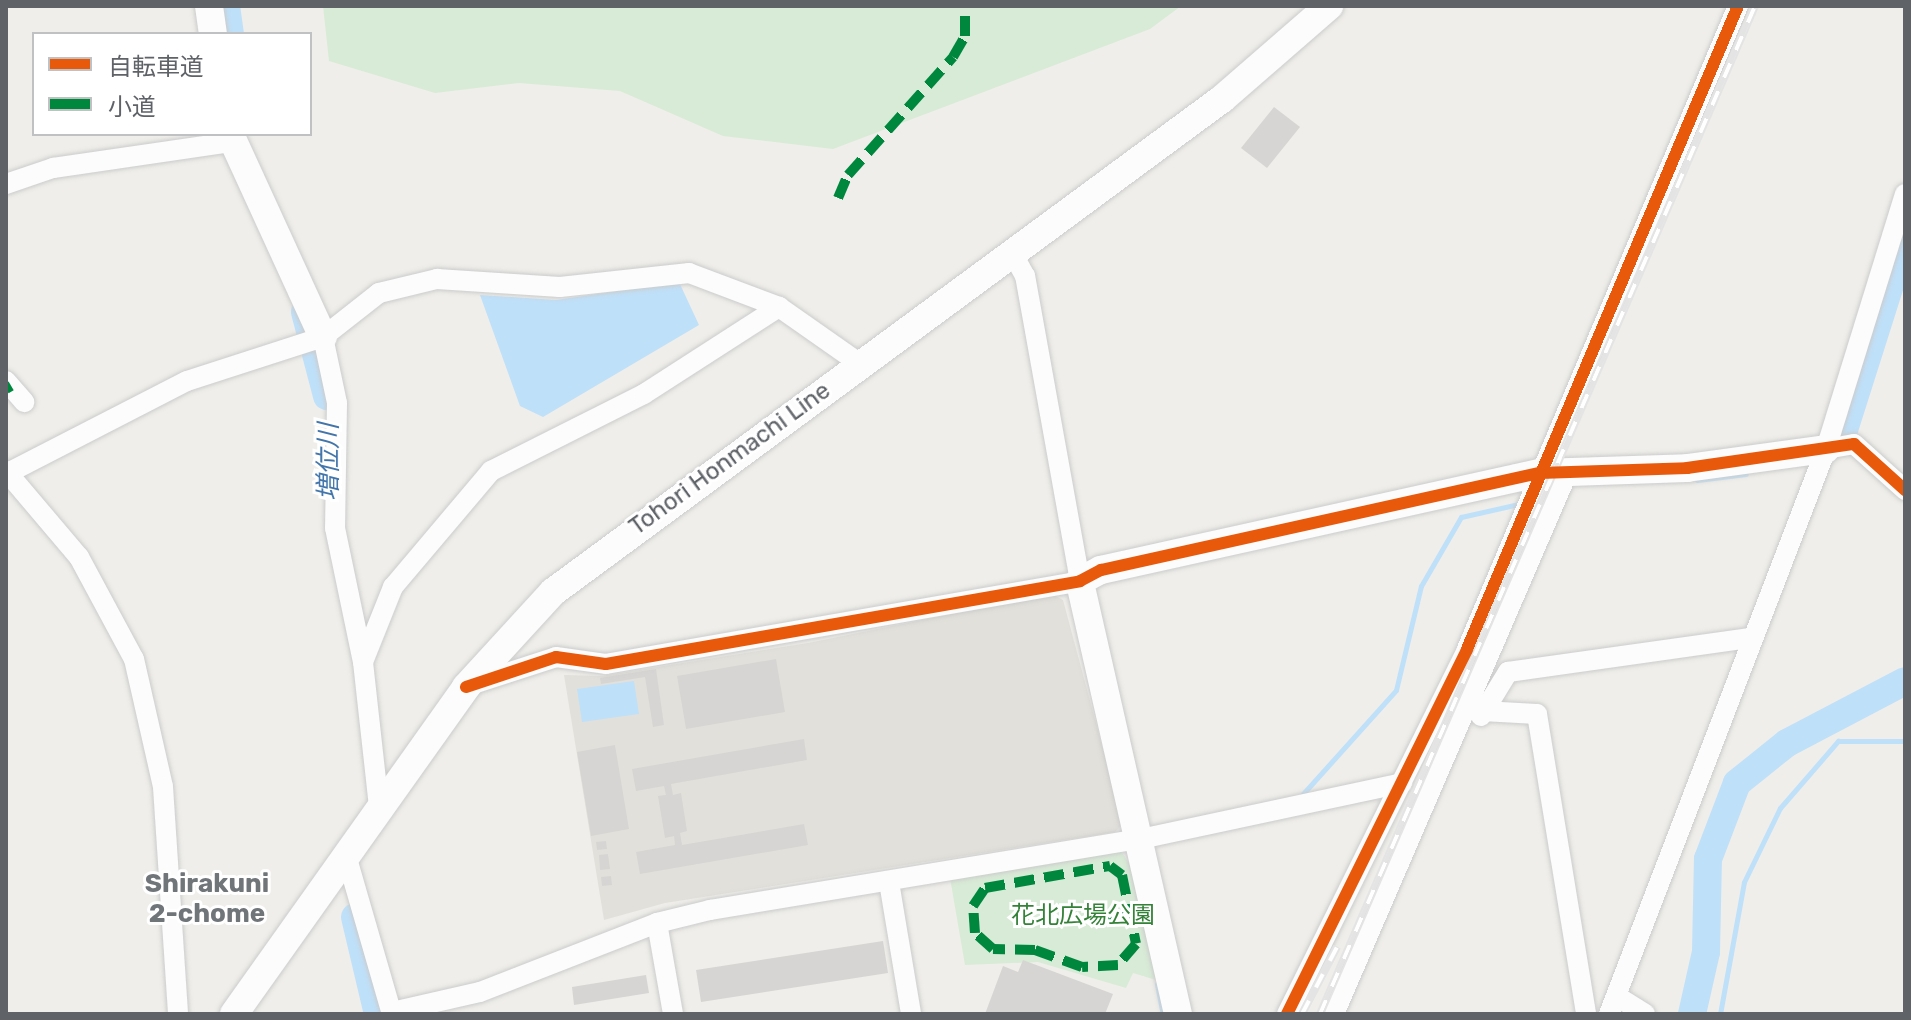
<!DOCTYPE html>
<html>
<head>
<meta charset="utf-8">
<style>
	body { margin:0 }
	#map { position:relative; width:1911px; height:1020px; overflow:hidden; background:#efeeea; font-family:Rubik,"Noto Sans JP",sans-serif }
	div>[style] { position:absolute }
	.education>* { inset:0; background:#e2e0da }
	.green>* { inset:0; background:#d8ebd6 }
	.water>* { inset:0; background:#bfe0f9 }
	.stream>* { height:5px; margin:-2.5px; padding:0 2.5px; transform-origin:2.5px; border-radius:2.5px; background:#bfe0f9 }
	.river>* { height:28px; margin:-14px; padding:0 14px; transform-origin:14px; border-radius:14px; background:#bfe0f9 }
	.building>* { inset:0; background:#d6d5d3 }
	.roads { filter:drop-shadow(0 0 2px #cbcccc) drop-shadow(0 0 2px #cbcccc) }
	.street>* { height:20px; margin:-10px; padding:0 10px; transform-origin:10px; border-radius:10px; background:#fdfcfc }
	.secondary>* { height:28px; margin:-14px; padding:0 14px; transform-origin:14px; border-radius:14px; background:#fdfcfc }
	.rail>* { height:8px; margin-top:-4px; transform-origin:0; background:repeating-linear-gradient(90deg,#fff 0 15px,#e4e4e4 0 30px); box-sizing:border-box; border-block:2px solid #e4e4e4 }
	.quiet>* { height:10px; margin-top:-5px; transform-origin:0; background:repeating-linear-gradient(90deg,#00873e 0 20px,transparent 0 30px) }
	.cycleway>* { height:12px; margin:-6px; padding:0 6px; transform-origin:6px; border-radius:6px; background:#e8590c }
	span { translate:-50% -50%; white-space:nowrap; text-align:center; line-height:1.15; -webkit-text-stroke:6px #fff; paint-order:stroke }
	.street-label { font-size:24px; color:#5f6368 }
	.park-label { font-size:24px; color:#348238 }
	.water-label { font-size:26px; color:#4174aa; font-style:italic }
	.neighbourhood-label { font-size:26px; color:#70757a; font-weight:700 }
	.frame { position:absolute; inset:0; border:8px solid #5f6368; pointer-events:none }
	.legend { position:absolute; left:32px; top:32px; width:280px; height:104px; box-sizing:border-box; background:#fff; border:2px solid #bfc1c3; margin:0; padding:10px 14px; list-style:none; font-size:24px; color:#5f6368 }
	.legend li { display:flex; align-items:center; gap:16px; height:40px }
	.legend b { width:40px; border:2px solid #bfc1c3 }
</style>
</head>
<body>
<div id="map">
	<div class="education">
		<div style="clip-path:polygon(1052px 594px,1063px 600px,1123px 824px,1115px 832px,665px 903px,604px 920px,564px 675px,602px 676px,808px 643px)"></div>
	</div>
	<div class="green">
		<div style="clip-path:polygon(323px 6px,1181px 6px,1150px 29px,833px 149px,723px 136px,620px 91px,519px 83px,435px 93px,329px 61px)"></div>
		<div style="clip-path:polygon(1121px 851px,1132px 868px,1156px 980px,1133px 973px,1126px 988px,1038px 962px,965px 965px,950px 878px)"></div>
	</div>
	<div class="water">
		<div style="clip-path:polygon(679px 282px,699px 325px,543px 417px,520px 406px,480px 295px,556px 300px)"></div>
		<div style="clip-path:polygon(634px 681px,639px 714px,582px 722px,577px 689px)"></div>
	</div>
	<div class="stream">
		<div style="left:1697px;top:480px;width:49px;rotate:-7deg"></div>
		<div style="left:1301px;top:796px;width:142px;rotate:-48.1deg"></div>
		<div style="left:1396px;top:690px;width:107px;rotate:-76.5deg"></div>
		<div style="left:1421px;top:586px;width:80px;rotate:-59.9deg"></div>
		<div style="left:1461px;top:517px;width:64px;rotate:-12.7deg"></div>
		<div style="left:1157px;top:984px;width:31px;rotate:79deg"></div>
		<div style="left:1720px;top:1014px;width:134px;rotate:-79.7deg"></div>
		<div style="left:1744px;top:882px;width:82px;rotate:-64.1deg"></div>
		<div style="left:1780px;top:808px;width:89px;rotate:-49.1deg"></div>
		<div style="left:1838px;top:741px;width:67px"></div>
	</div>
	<div class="river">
		<div style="left:226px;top:6px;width:28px;rotate:82deg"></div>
		<div style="left:305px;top:312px;width:87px;rotate:75.3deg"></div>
		<div style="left:1843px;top:433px;width:206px;rotate:-72.4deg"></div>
		<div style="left:355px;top:917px;width:100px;rotate:76.7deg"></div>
		<div style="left:1692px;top:1014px;width:64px;rotate:-77.3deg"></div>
		<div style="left:1706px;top:952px;width:93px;rotate:-88.8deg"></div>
		<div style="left:1708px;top:859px;width:81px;rotate:-69.1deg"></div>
		<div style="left:1737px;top:783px;width:64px;rotate:-38.7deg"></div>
		<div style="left:1787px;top:743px;width:133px;rotate:-27.7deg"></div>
	</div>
	<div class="building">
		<div style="clip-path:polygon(1274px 107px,1300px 127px,1267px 168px,1241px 148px)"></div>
		<div style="clip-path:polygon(776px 659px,785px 712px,686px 729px,677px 676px)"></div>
		<div style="clip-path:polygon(656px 669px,664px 725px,653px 727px,645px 677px,601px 684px,600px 678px)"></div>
		<div style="clip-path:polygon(804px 739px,807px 760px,671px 784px,673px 795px,681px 793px,687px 831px,680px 833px,682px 845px,804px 824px,808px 845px,640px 874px,636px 852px,675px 845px,674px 836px,665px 838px,658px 796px,666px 795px,664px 786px,636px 791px,632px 769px)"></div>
		<div style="clip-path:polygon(615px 745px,629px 829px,591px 836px,577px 752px)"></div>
		<div style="clip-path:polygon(606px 841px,607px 849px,597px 850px,596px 842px)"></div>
		<div style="clip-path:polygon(608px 854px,610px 869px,600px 870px,599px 855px)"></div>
		<div style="clip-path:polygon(611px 876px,612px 885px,602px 886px,601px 877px)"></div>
		<div style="clip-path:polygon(883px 941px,888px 973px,701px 1002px,696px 970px)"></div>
		<div style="clip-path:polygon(1023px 960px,1113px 994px,1105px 1014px,985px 1014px,1003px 966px,1018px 972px)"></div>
		<div style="clip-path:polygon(646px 975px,649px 993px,574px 1005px,572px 987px)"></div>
	</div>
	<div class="roads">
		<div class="street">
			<div style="left:6px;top:184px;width:50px;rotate:-18.8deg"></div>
			<div style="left:53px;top:168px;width:181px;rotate:-8.3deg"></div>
			<div style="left:323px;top:337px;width:67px;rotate:78deg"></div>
			<div style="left:337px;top:403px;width:125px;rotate:90.9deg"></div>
			<div style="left:335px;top:528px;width:137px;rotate:78.2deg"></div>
			<div style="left:363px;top:662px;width:147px;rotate:83.7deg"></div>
			<div style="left:6px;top:381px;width:28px;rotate:49deg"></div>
			<div style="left:1826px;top:449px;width:28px;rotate:-10deg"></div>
			<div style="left:1854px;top:444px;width:69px;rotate:42deg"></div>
			<div style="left:6px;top:471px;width:113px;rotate:49.7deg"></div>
			<div style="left:79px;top:557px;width:116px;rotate:61.7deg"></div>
			<div style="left:134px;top:659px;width:131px;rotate:77.2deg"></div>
			<div style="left:163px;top:787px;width:227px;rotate:86.2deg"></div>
			<div style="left:6px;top:474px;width:203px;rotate:-27.2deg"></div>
			<div style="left:187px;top:381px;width:143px;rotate:-17.9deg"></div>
			<div style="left:323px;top:337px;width:71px;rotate:-38.2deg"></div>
			<div style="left:379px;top:293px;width:60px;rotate:-13.6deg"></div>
			<div style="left:437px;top:279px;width:123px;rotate:3.7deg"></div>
			<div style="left:560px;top:287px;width:130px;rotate:-6.2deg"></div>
			<div style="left:689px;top:273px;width:96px;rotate:20.7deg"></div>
			<div style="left:779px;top:307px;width:98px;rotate:35deg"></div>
			<div style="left:363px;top:662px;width:81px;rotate:-68.2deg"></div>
			<div style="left:393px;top:587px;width:152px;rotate:-49.8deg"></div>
			<div style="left:491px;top:471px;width:171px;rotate:-26.7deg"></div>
			<div style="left:644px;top:394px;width:161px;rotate:-32.8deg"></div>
			<div style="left:470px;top:685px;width:90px;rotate:-18deg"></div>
			<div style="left:556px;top:657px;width:50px;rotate:8deg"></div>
			<div style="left:606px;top:664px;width:481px;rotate:-9.9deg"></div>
			<div style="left:1080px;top:581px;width:310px;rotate:-100.2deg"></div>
			<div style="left:1025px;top:276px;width:26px;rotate:-119deg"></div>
			<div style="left:1464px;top:710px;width:73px;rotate:3.1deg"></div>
			<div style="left:1537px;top:714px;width:304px;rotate:80.7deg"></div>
			<div style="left:1481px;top:716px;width:52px;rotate:-58.5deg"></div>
			<div style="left:1508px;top:672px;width:243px;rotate:-8deg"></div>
			<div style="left:346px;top:855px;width:166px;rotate:73.9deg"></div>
			<div style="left:889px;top:882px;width:134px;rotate:80.5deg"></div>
			<div style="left:657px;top:923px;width:92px;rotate:80deg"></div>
			<div style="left:1618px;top:997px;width:32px;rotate:32deg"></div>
			<div style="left:392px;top:1012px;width:90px;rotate:-12.8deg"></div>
			<div style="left:480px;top:992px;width:190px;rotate:-21.3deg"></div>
			<div style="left:657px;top:923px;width:55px;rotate:-13.8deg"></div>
			<div style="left:710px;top:910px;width:437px;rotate:-9.4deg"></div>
			<div style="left:1141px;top:839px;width:267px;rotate:-12.1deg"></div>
			<div style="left:1287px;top:1014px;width:407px;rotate:-63.7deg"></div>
			<div style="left:1467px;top:649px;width:698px;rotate:-67.15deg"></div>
			<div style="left:1334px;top:1014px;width:594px;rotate:-66.67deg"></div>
			<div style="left:1609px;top:1014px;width:605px;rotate:-68.99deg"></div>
			<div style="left:1826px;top:449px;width:267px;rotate:-72.8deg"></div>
		</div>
		<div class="secondary">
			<div style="left:209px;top:6px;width:28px;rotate:82deg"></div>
			<div style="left:230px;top:134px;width:223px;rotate:65.4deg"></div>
			<div style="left:234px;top:1014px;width:401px;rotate:-54.6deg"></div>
			<div style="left:466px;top:687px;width:129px;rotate:-47.5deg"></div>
			<div style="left:553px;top:592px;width:831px;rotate:-36.39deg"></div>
			<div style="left:1222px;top:99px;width:142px;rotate:-41deg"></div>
			<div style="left:1178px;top:1014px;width:444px;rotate:-102.8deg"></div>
			<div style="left:1080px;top:581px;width:24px;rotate:-28deg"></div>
			<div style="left:1101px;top:570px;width:450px;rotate:-12.5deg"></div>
			<div style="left:1540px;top:473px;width:147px;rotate:-1.9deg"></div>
			<div style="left:1687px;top:468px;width:140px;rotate:-7.8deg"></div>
		</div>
	</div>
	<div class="rail">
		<div style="left:1302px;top:1014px;width:76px;rotate:-62.4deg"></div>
		<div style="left:1320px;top:1014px;width:1098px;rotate:-66.66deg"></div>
	</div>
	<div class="quiet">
		<div style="left:838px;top:198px;width:25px;rotate:-67deg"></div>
		<div style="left:848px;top:175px;width:158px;rotate:-48.3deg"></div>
		<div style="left:953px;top:57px;width:24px;rotate:-60deg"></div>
		<div style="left:965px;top:36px;width:30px;rotate:-90deg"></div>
		<div style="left:6px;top:389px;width:6px;rotate:-31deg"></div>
		<div style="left:1110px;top:866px;width:15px;rotate:37deg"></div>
		<div style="left:1122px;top:875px;width:70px;rotate:78.5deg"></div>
		<div style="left:1136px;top:944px;width:28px;rotate:131deg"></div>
		<div style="left:1118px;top:965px;width:36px;rotate:177deg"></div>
		<div style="left:1082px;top:967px;width:50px;rotate:-160.1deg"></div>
		<div style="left:1035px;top:950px;width:42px;rotate:-178.6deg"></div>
		<div style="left:993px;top:949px;width:24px;rotate:-138deg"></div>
		<div style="left:975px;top:933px;width:27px;rotate:-94deg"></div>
		<div style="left:973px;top:906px;width:22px;rotate:-56deg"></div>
		<div style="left:985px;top:888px;width:127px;rotate:-10deg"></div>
		<div style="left:1108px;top:918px;width:36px;rotate:-8deg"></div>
	</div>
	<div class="cycleway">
		<div style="left:466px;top:687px;width:95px;rotate:-18.4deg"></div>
		<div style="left:556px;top:657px;width:50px;rotate:8deg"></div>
		<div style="left:606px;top:664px;width:481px;rotate:-9.9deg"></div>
		<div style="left:1080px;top:581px;width:24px;rotate:-28deg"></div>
		<div style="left:1101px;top:570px;width:450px;rotate:-12.5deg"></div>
		<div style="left:1540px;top:473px;width:147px;rotate:-1.9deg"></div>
		<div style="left:1687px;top:468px;width:169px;rotate:-8.2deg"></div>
		<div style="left:1854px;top:444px;width:69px;rotate:42deg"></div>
		<div style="left:1287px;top:1014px;width:407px;rotate:-63.7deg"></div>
		<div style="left:1467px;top:649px;width:698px;rotate:-67.15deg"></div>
	</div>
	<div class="street-label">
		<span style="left:730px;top:459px;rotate:-36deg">Tohori Honmachi Line</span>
	</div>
	<div class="park-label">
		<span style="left:1083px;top:916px">花北広場公園</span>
	</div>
	<div class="water-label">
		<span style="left:329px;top:462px;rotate:-90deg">増位川</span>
	</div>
	<div class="neighbourhood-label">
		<span style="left:207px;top:899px">Shirakuni<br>2-chome</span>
	</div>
	<div class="frame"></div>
	<ul class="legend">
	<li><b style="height:10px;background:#e8590c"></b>自転車道</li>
	<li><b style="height:10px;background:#00873e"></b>小道</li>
	</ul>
</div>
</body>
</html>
